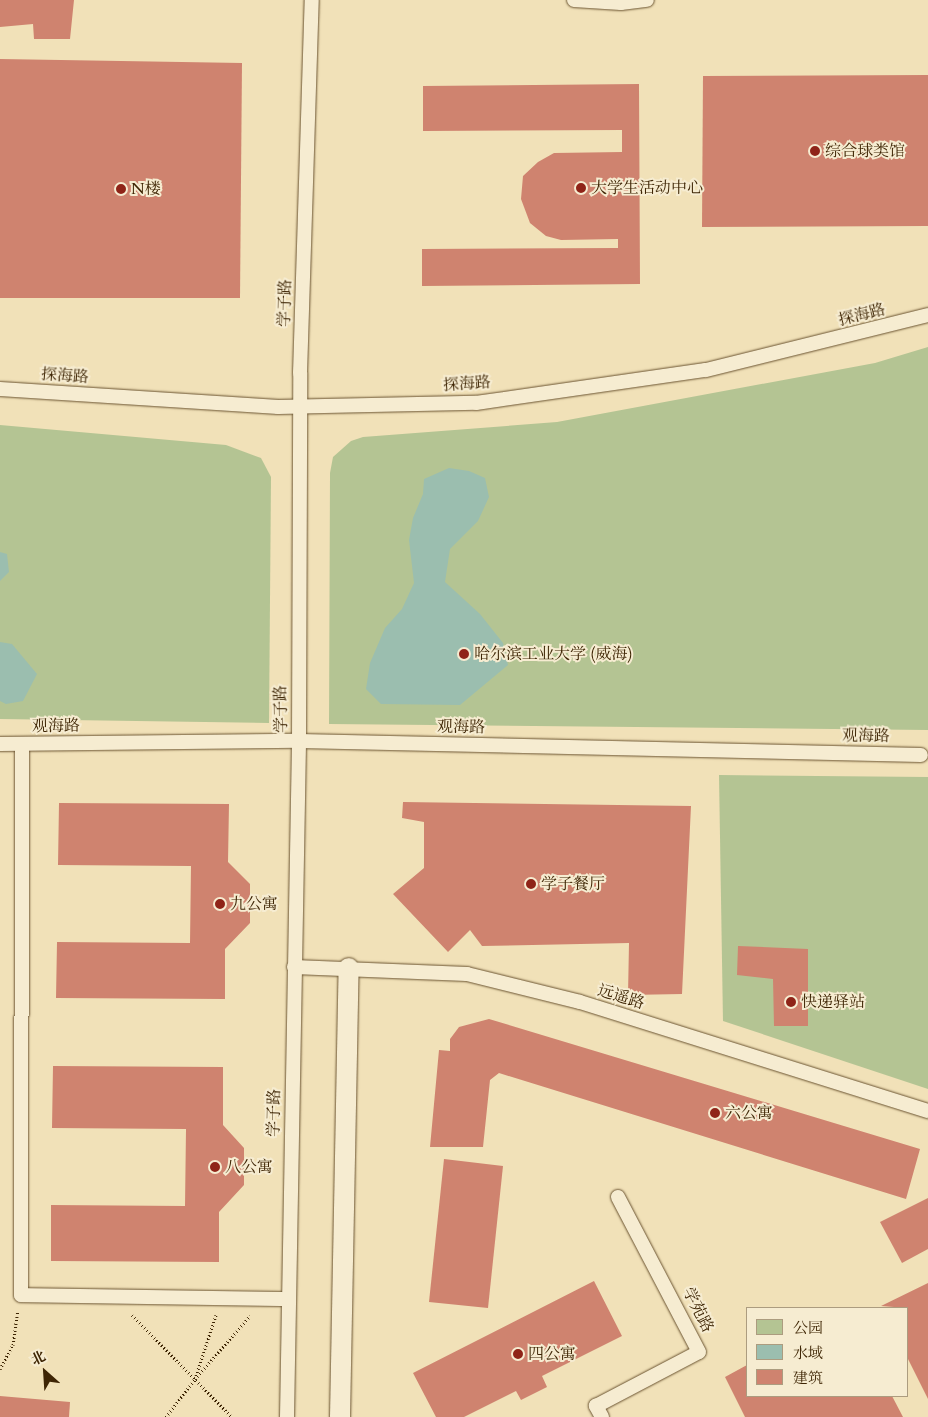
<!DOCTYPE html>
<html>
<head>
<meta charset="utf-8">
<style>
	body { margin:0 }
	#map { position:relative; width:928px; height:1417px; overflow:hidden; background:#f1e1b8; font-family:Cardo,"Noto Serif SC",serif }
	div>[style] { position:absolute }
	.green>* { inset:0; background:#b4c493 }
	.water>* { inset:0; background:#9bbeaf }
	.building>* { inset:0; background:#cf836f }
	.path>* { height:3px; margin-top:-1.5px; transform-origin:0; background:repeating-linear-gradient(90deg,#3e2504 0 1px,transparent 0 3.5px) }
	.roads { filter:drop-shadow(0 0 1px #6b5431) drop-shadow(0 0 1px #6b5431) }
	.service>* { height:14px; margin:-7px; padding:0 7px; transform-origin:7px; border-radius:7px; background:#f6ecd1 }
	.pedestrian>* { height:20px; margin:-10px; padding:0 10px; transform-origin:10px; border-radius:10px; background:#f6ecd1 }
	.dots>* { width:14px; height:14px; translate:-50% -50%; box-sizing:border-box; border:2px solid #f6ecd1; border-radius:50% }
	span { translate:-50% -50%; white-space:nowrap; text-align:center; line-height:1.15; -webkit-text-stroke:4px #f6ecd1; paint-order:stroke }
	.poi-label { font-size:16px; color:#3e2504 }
	.left { translate:0 -50%; text-align:left }
	.street-label { font-size:16px; color:#3e2504 }
	.legend { position:absolute; left:746px; top:1307px; width:162px; height:90px; box-sizing:border-box; background:#f6ecd1; border:1px solid #ac9c7f; margin:0; padding:6px 9px; list-style:none; font-size:15px; color:#3e2504 }
	.legend li { display:flex; align-items:center; gap:10px; height:25px }
	.legend b { width:25px; border:1px solid #ac9c7f }
	.north { position:absolute; left:20px; top:1347px; width:50px; height:50px; -webkit-text-stroke:4px #f6ecd1; paint-order:stroke; rotate:334deg; font-size:14px; font-weight:700; line-height:20px; text-align:center; color:#3e2504 }
	.north::after { content:''; display:block; margin:auto; width:18px; height:22px; background:#3e2504; clip-path:polygon(50% 0,100% 100%,50% 72%,0 100%) }
</style>
</head>
<body>
<div id="map">
	<div class="green">
		<div style="clip-path:polygon(928px 347px,928px 730px,329px 724px,330px 473px,333px 457px,351px 441px,363px 437px,557px 422px,875px 363px)"></div>
		<div style="clip-path:polygon(0 425px,226px 445px,261px 458px,271px 477px,269px 723px,0 719px)"></div>
		<div style="clip-path:polygon(719px 775px,928px 777px,928px 1089px,723px 1021px)"></div>
	</div>
	<div class="water">
		<div style="clip-path:polygon(449px 468px,469px 471px,485px 478px,489px 497px,478px 521px,450px 549px,445px 582px,480px 614px,503px 643px,508px 665px,460px 705px,381px 704px,366px 689px,370px 663px,385px 628px,402px 609px,414px 583px,409px 540px,413px 518px,423px 494px,424px 479px)"></div>
		<div style="clip-path:polygon(0 552px,7px 554px,9px 572px,0 581px)"></div>
		<div style="clip-path:polygon(0 642px,12px 644px,37px 674px,23px 701px,6px 704px,0 701px)"></div>
	</div>
	<div class="building">
		<div style="clip-path:polygon(0 0,74px 0,70px 39px,34px 39px,33px 24px,0 27px)"></div>
		<div style="clip-path:polygon(0 59px,242px 63px,240px 298px,0 298px)"></div>
		<div style="clip-path:polygon(928px 75px,928px 226px,702px 227px,703px 76px)"></div>
		<div style="clip-path:polygon(639px 84px,640px 284px,422px 286px,422px 249px,618px 248px,618px 239px,561px 240px,546px 236px,530px 223px,521px 199px,523px 176px,538px 162px,554px 153px,622px 152px,622px 130px,423px 131px,423px 86px)"></div>
		<div style="clip-path:polygon(403px 802px,691px 806px,682px 994px,628px 995px,629px 943px,482px 946px,470px 930px,448px 952px,393px 894px,424px 868px,424px 822px,402px 818px)"></div>
		<div style="clip-path:polygon(59px 803px,229px 804px,228px 862px,250px 884px,250px 923px,225px 949px,225px 999px,56px 998px,57px 942px,190px 943px,191px 866px,58px 865px)"></div>
		<div style="clip-path:polygon(738px 946px,808px 949px,808px 1026px,774px 1026px,773px 979px,737px 975px)"></div>
		<div style="clip-path:polygon(489px 1019px,920px 1149px,906px 1199px,499px 1073px,490px 1080px,483px 1147px,430px 1147px,439px 1050px,450px 1051px,450px 1039px,459px 1027px)"></div>
		<div style="clip-path:polygon(53px 1066px,223px 1067px,223px 1125px,244px 1148px,244px 1185px,219px 1212px,219px 1262px,51px 1261px,51px 1205px,185px 1206px,186px 1129px,52px 1128px)"></div>
		<div style="clip-path:polygon(444px 1159px,503px 1166px,488px 1308px,429px 1302px)"></div>
		<div style="clip-path:polygon(928px 1198px,928px 1249px,902px 1263px,880px 1222px)"></div>
		<div style="clip-path:polygon(594px 1281px,622px 1336px,542px 1376px,547px 1387px,521px 1400px,516px 1391px,464px 1417px,436px 1417px,413px 1373px)"></div>
		<div style="clip-path:polygon(928px 1283px,928px 1399px,907px 1357px,907px 1308px,881px 1306px)"></div>
		<div style="clip-path:polygon(747px 1365px,747px 1396px,892px 1396px,903px 1417px,745px 1417px,725px 1377px)"></div>
		<div style="clip-path:polygon(0 1396px,70px 1402px,69px 1417px,0 1417px)"></div>
	</div>
	<div class="path">
		<div style="left:132px;top:1315px;width:143px;rotate:45.6deg"></div>
		<div style="left:216px;top:1315px;width:67px;rotate:108.2deg"></div>
		<div style="left:195px;top:1379px;width:84px;rotate:-48.9deg"></div>
		<div style="left:0;top:1369px;width:27px;rotate:-62deg"></div>
		<div style="left:13px;top:1345px;width:34px;rotate:-82deg"></div>
		<div style="left:166px;top:1417px;width:48px;rotate:-52.7deg"></div>
	</div>
	<div class="roads">
		<div class="service">
			<div style="left:574px;top:0;width:47px;rotate:3.7deg"></div>
			<div style="left:621px;top:3px;width:26px;rotate:-7deg"></div>
			<div style="left:0;top:389px;width:279px;rotate:3.7deg"></div>
			<div style="left:278px;top:407px;width:198px;rotate:-1.2deg"></div>
			<div style="left:476px;top:403px;width:232px;rotate:-8.2deg"></div>
			<div style="left:706px;top:370px;width:229px;rotate:-13.9deg"></div>
			<div style="left:0;top:744px;width:299px;rotate:-0.6deg"></div>
			<div style="left:299px;top:741px;width:622px;rotate:1.29deg"></div>
			<div style="left:22px;top:744px;width:551px;rotate:90.1deg"></div>
			<div style="left:21px;top:1295px;width:268px;rotate:0.9deg"></div>
			<div style="left:294px;top:967px;width:173px;rotate:2.3deg"></div>
			<div style="left:467px;top:974px;width:116px;rotate:13.9deg"></div>
			<div style="left:580px;top:1002px;width:365px;rotate:17.4deg"></div>
			<div style="left:287px;top:1417px;width:676px;rotate:-88.98deg"></div>
			<div style="left:299px;top:741px;width:368px;rotate:-89.8deg"></div>
			<div style="left:300px;top:373px;width:373px;rotate:-88.2deg"></div>
			<div style="left:602px;top:1417px;width:13px;rotate:-119deg"></div>
			<div style="left:596px;top:1406px;width:116px;rotate:-27.7deg"></div>
			<div style="left:699px;top:1352px;width:175px;rotate:-117.6deg"></div>
		</div>
		<div class="pedestrian">
			<div style="left:340px;top:1417px;width:449px;rotate:-88.9deg"></div>
		</div>
	</div>
	<div class="dots">
		<div style="left:815px;top:151px;background:#8f2418"></div>
		<div style="left:581px;top:188px;background:#8f2418"></div>
		<div style="left:121px;top:189px;background:#8f2418"></div>
		<div style="left:464px;top:654px;background:#8f2418"></div>
		<div style="left:531px;top:884px;background:#8f2418"></div>
		<div style="left:220px;top:904px;background:#8f2418"></div>
		<div style="left:791px;top:1002px;background:#8f2418"></div>
		<div style="left:715px;top:1113px;background:#8f2418"></div>
		<div style="left:215px;top:1167px;background:#8f2418"></div>
		<div style="left:518px;top:1354px;background:#8f2418"></div>
	</div>
	<div class="poi-label">
		<span class="left" style="left:825px;top:151px">综合球类馆</span>
		<span class="left" style="left:591px;top:188px">大学生活动中心</span>
		<span class="left" style="left:131px;top:189px">N楼</span>
		<span class="left" style="left:474px;top:654px">哈尔滨工业大学 (威海)</span>
		<span class="left" style="left:541px;top:884px">学子餐厅</span>
		<span class="left" style="left:230px;top:904px">九公寓</span>
		<span class="left" style="left:801px;top:1002px">快递驿站</span>
		<span class="left" style="left:725px;top:1113px">六公寓</span>
		<span class="left" style="left:225px;top:1167px">八公寓</span>
		<span class="left" style="left:528px;top:1354px">四公寓</span>
	</div>
	<div class="street-label">
		<span style="left:285px;top:303px;rotate:-88deg">学子路</span>
		<span style="left:862px;top:315px;rotate:-14deg">探海路</span>
		<span style="left:65px;top:376px;rotate:4deg">探海路</span>
		<span style="left:467px;top:384px;rotate:-4deg">探海路</span>
		<span style="left:281px;top:709px;rotate:-91deg">学子路</span>
		<span style="left:56px;top:726px;rotate:-1deg">观海路</span>
		<span style="left:461px;top:727px;rotate:1deg">观海路</span>
		<span style="left:866px;top:736px;rotate:1deg">观海路</span>
		<span style="left:621px;top:997px;rotate:17deg">远遥路</span>
		<span style="left:274px;top:1113px;rotate:-89deg">学子路</span>
		<span style="left:698px;top:1310px;rotate:63deg">学苑路</span>
	</div>
	<ul class="legend">
	<li><b style="height:14px;background:#b4c493"></b>公园</li>
	<li><b style="height:14px;background:#9bbeaf"></b>水域</li>
	<li><b style="height:14px;background:#cf836f"></b>建筑</li>
	</ul>
	<div class="north">北</div>
</div>
</body>
</html>
